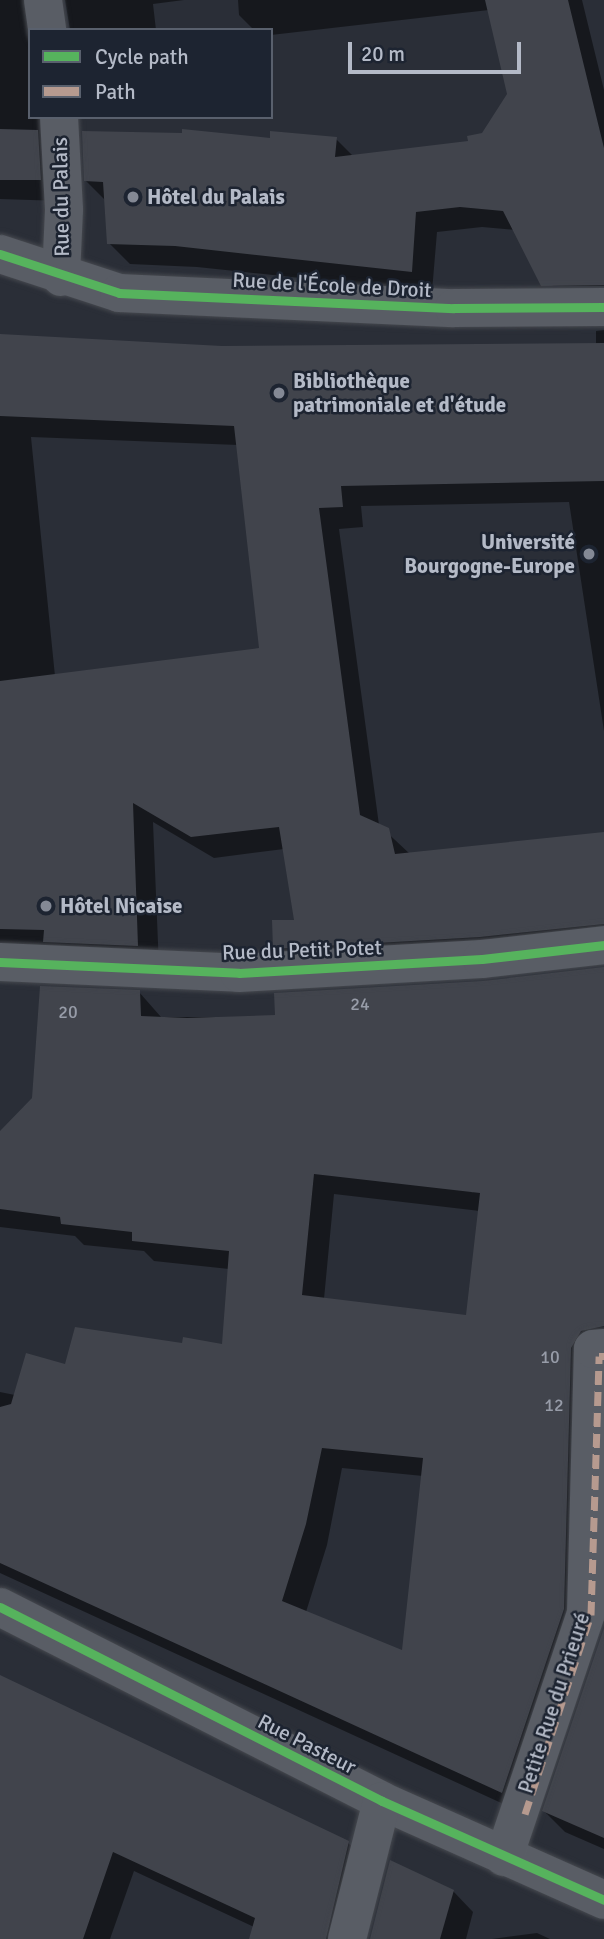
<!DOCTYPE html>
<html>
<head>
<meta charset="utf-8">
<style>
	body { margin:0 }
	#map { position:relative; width:604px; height:1939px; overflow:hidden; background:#2a2e37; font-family:Signika,sans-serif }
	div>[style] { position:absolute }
	.shadow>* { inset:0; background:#0007 }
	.building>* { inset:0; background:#41444c }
	.roads { filter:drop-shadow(0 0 2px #46494f) drop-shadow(0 0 2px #46494f) }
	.street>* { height:38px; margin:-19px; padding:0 19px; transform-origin:19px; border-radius:19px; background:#595d65 }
	.quiet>* { height:7px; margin-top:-3.5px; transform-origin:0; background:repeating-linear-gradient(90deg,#b69a8f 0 14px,transparent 0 21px) }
	.cycleway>* { height:9px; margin:-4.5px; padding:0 4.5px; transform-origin:4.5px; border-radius:4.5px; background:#56b35d }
	.dots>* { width:19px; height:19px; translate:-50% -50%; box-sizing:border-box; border:4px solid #1d2431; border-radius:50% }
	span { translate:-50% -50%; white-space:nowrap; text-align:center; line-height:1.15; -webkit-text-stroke:5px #1d2431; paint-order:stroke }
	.number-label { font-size:18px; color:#979ca8 }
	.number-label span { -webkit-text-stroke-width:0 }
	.street-label { font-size:21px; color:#b4bac7 }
	.poi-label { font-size:21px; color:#b4bac7; font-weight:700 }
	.left { translate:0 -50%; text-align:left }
	.right { translate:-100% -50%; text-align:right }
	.legend { position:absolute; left:28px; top:28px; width:245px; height:91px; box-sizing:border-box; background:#1d2431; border:2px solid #59606d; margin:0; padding:9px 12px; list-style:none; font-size:21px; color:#b4bac7 }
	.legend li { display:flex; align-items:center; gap:14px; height:35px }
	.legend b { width:35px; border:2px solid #59606d }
	.scale { position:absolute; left:348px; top:42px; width:173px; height:32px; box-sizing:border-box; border:4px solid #b4bac7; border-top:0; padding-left:9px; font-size:21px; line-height:24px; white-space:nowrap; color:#b4bac7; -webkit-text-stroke:5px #1d2431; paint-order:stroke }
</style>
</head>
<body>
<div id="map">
	<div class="shadow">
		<div style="clip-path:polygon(0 0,59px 0,30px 30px,30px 117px,53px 117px,61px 201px,0 199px)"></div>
		<div style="clip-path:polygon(65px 0,184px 0,153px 4px,156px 30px,70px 30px)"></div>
		<div style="clip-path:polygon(238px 0,582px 0,604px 90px,604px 286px,553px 286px,515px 230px,482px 227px,437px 232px,432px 292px,197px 267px,130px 264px,109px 243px,106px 201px,86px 181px,272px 140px,336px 139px,353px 156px,471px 142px,483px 135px,508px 94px,489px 10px,271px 35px,271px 30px,254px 30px,239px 15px)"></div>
		<div style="clip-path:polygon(evenodd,604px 330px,604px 731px,569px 502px,361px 506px,363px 527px,339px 529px,379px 825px,410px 854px,604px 833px,604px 946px,296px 969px,275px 948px,296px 922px,284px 849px,214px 858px,153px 822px,159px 967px,0 948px,0 336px,222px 348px,596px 345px,596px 331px,604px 330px,31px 437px,238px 445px,261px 650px,55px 676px,31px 437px)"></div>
		<div style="clip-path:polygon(evenodd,604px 969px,604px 1351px,584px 1631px,523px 1813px,0 1573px,0 1392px,15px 1395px,67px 1366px,183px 1345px,223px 1346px,229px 1269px,154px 1261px,144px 1251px,84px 1245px,75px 1236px,0 1227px,0 1134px,139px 992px,161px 1017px,276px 1017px,485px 982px,604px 969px,334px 1194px,480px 1211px,467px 1317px,324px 1299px,334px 1194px,604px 969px,342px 1468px,423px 1476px,403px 1652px,306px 1612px,327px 1545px,342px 1468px)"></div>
		<div style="clip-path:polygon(604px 1631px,604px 1849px,565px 1832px,544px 1811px)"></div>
		<div style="clip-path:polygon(0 1676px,348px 1843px,369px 1863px,350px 1939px,251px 1939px,254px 1927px,134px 1871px,110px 1939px,0 1939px)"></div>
		<div style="clip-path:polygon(453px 1891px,473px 1912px,466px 1939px,371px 1939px)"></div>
		<div style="clip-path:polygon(537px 1933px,550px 1939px,492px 1939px)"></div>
	</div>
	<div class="building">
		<div style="clip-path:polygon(485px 0,568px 0,604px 148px,604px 285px,541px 286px,503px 211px,460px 207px,416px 212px,412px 272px,175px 246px,107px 244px,103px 182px,84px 181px,82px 131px,182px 133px,182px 129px,270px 138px,270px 131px,337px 137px,335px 157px,468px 141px,467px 136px,482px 133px,507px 94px)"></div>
		<div style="clip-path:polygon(0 129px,38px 130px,41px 180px,0 180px)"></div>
		<div style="clip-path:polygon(0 334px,222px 346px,604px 343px,604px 481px,341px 486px,343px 507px,319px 508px,360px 815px,389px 828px,395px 854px,604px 832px,604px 924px,480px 937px,273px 949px,272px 920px,294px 920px,279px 827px,191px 837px,133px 803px,138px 946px,43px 942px,44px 930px,0 929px,0 681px,259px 648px,234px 426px,0 416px)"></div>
		<div style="clip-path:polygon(evenodd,604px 967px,604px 1326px,581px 1331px,571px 1348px,564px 1609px,502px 1793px,0 1563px,0 1407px,11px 1404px,26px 1353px,65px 1364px,75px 1327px,182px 1343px,183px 1337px,222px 1344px,229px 1251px,132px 1241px,132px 1232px,61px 1224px,60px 1217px,0 1209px,0 1131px,32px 1098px,40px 986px,140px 990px,141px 1016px,187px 1018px,275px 1015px,274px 993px,483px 981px,604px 967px,314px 1174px,480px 1193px,466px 1315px,302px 1295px,314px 1174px,604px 967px,322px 1448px,423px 1458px,402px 1650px,282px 1601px,306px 1524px,322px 1448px)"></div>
		<div style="clip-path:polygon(604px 1628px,604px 1838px,542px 1811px)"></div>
		<div style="clip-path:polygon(0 1675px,349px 1841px,326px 1939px,249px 1939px,255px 1918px,113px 1852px,83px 1939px,0 1939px)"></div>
		<div style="clip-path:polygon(390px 1860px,454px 1890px,440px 1939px,370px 1939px)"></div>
	</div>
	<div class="roads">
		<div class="street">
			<div style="left:43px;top:0;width:30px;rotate:82deg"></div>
			<div style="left:59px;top:117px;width:93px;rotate:86.9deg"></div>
			<div style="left:64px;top:210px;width:67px;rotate:92.6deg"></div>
			<div style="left:0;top:254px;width:125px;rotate:18.1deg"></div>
			<div style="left:119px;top:293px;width:335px;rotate:2.6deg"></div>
			<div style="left:454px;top:308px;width:150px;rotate:-0.4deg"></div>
			<div style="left:0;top:962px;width:239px;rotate:2.6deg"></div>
			<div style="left:239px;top:973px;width:243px;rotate:-3.3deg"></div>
			<div style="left:482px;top:959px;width:123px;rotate:-6.5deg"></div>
			<div style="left:0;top:1607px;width:428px;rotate:26.9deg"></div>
			<div style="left:382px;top:1801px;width:243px;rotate:24deg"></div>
			<div style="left:504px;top:1857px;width:257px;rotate:-71.4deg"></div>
			<div style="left:586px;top:1613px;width:264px;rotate:-88.5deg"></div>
			<div style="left:593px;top:1349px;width:11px;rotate:-5deg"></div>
			<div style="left:347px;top:1939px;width:142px;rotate:-75.8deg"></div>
		</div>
	</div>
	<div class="quiet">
		<div style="left:525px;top:1814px;width:210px;rotate:-71.7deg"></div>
		<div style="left:591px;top:1615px;width:259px;rotate:-88.2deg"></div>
		<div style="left:599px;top:1356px;width:5px"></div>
	</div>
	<div class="cycleway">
		<div style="left:0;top:254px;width:125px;rotate:18.1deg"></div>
		<div style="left:119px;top:293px;width:335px;rotate:2.6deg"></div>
		<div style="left:454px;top:308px;width:150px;rotate:-0.4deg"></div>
		<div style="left:0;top:962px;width:239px;rotate:2.6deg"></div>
		<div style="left:239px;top:973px;width:243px;rotate:-3.3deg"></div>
		<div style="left:482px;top:959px;width:123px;rotate:-6.5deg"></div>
		<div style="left:0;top:1607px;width:428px;rotate:26.9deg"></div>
		<div style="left:382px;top:1801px;width:243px;rotate:24deg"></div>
	</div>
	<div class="dots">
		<div style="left:133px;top:197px;background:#848995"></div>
		<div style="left:279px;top:393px;background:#848995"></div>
		<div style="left:589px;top:554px;background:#848995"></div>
		<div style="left:46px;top:906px;background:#848995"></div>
	</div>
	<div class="number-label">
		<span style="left:360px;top:1004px">24</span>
		<span style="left:68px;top:1012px">20</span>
		<span style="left:550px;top:1357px">10</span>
		<span style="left:554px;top:1405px">12</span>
	</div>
	<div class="street-label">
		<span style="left:61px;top:197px;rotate:-91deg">Rue du Palais</span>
		<span style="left:332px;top:285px;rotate:3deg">Rue de l'École de Droit</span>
		<span style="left:302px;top:950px;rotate:-2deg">Rue du Petit Potet</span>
		<span style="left:554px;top:1703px;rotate:-72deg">Petite Rue du Prieuré</span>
		<span style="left:307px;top:1744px;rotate:27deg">Rue Pasteur</span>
	</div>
	<div class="poi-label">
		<span class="left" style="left:147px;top:197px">Hôtel du Palais</span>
		<span class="left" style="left:293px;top:393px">Bibliothèque<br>patrimoniale et d'étude</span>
		<span class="right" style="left:575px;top:554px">Université<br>Bourgogne-Europe</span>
		<span class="left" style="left:60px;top:906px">Hôtel Nicaise</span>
	</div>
	<ul class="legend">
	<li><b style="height:9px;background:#56b35d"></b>Cycle path</li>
	<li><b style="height:9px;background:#b69a8f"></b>Path</li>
	</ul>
	<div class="scale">20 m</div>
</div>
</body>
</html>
